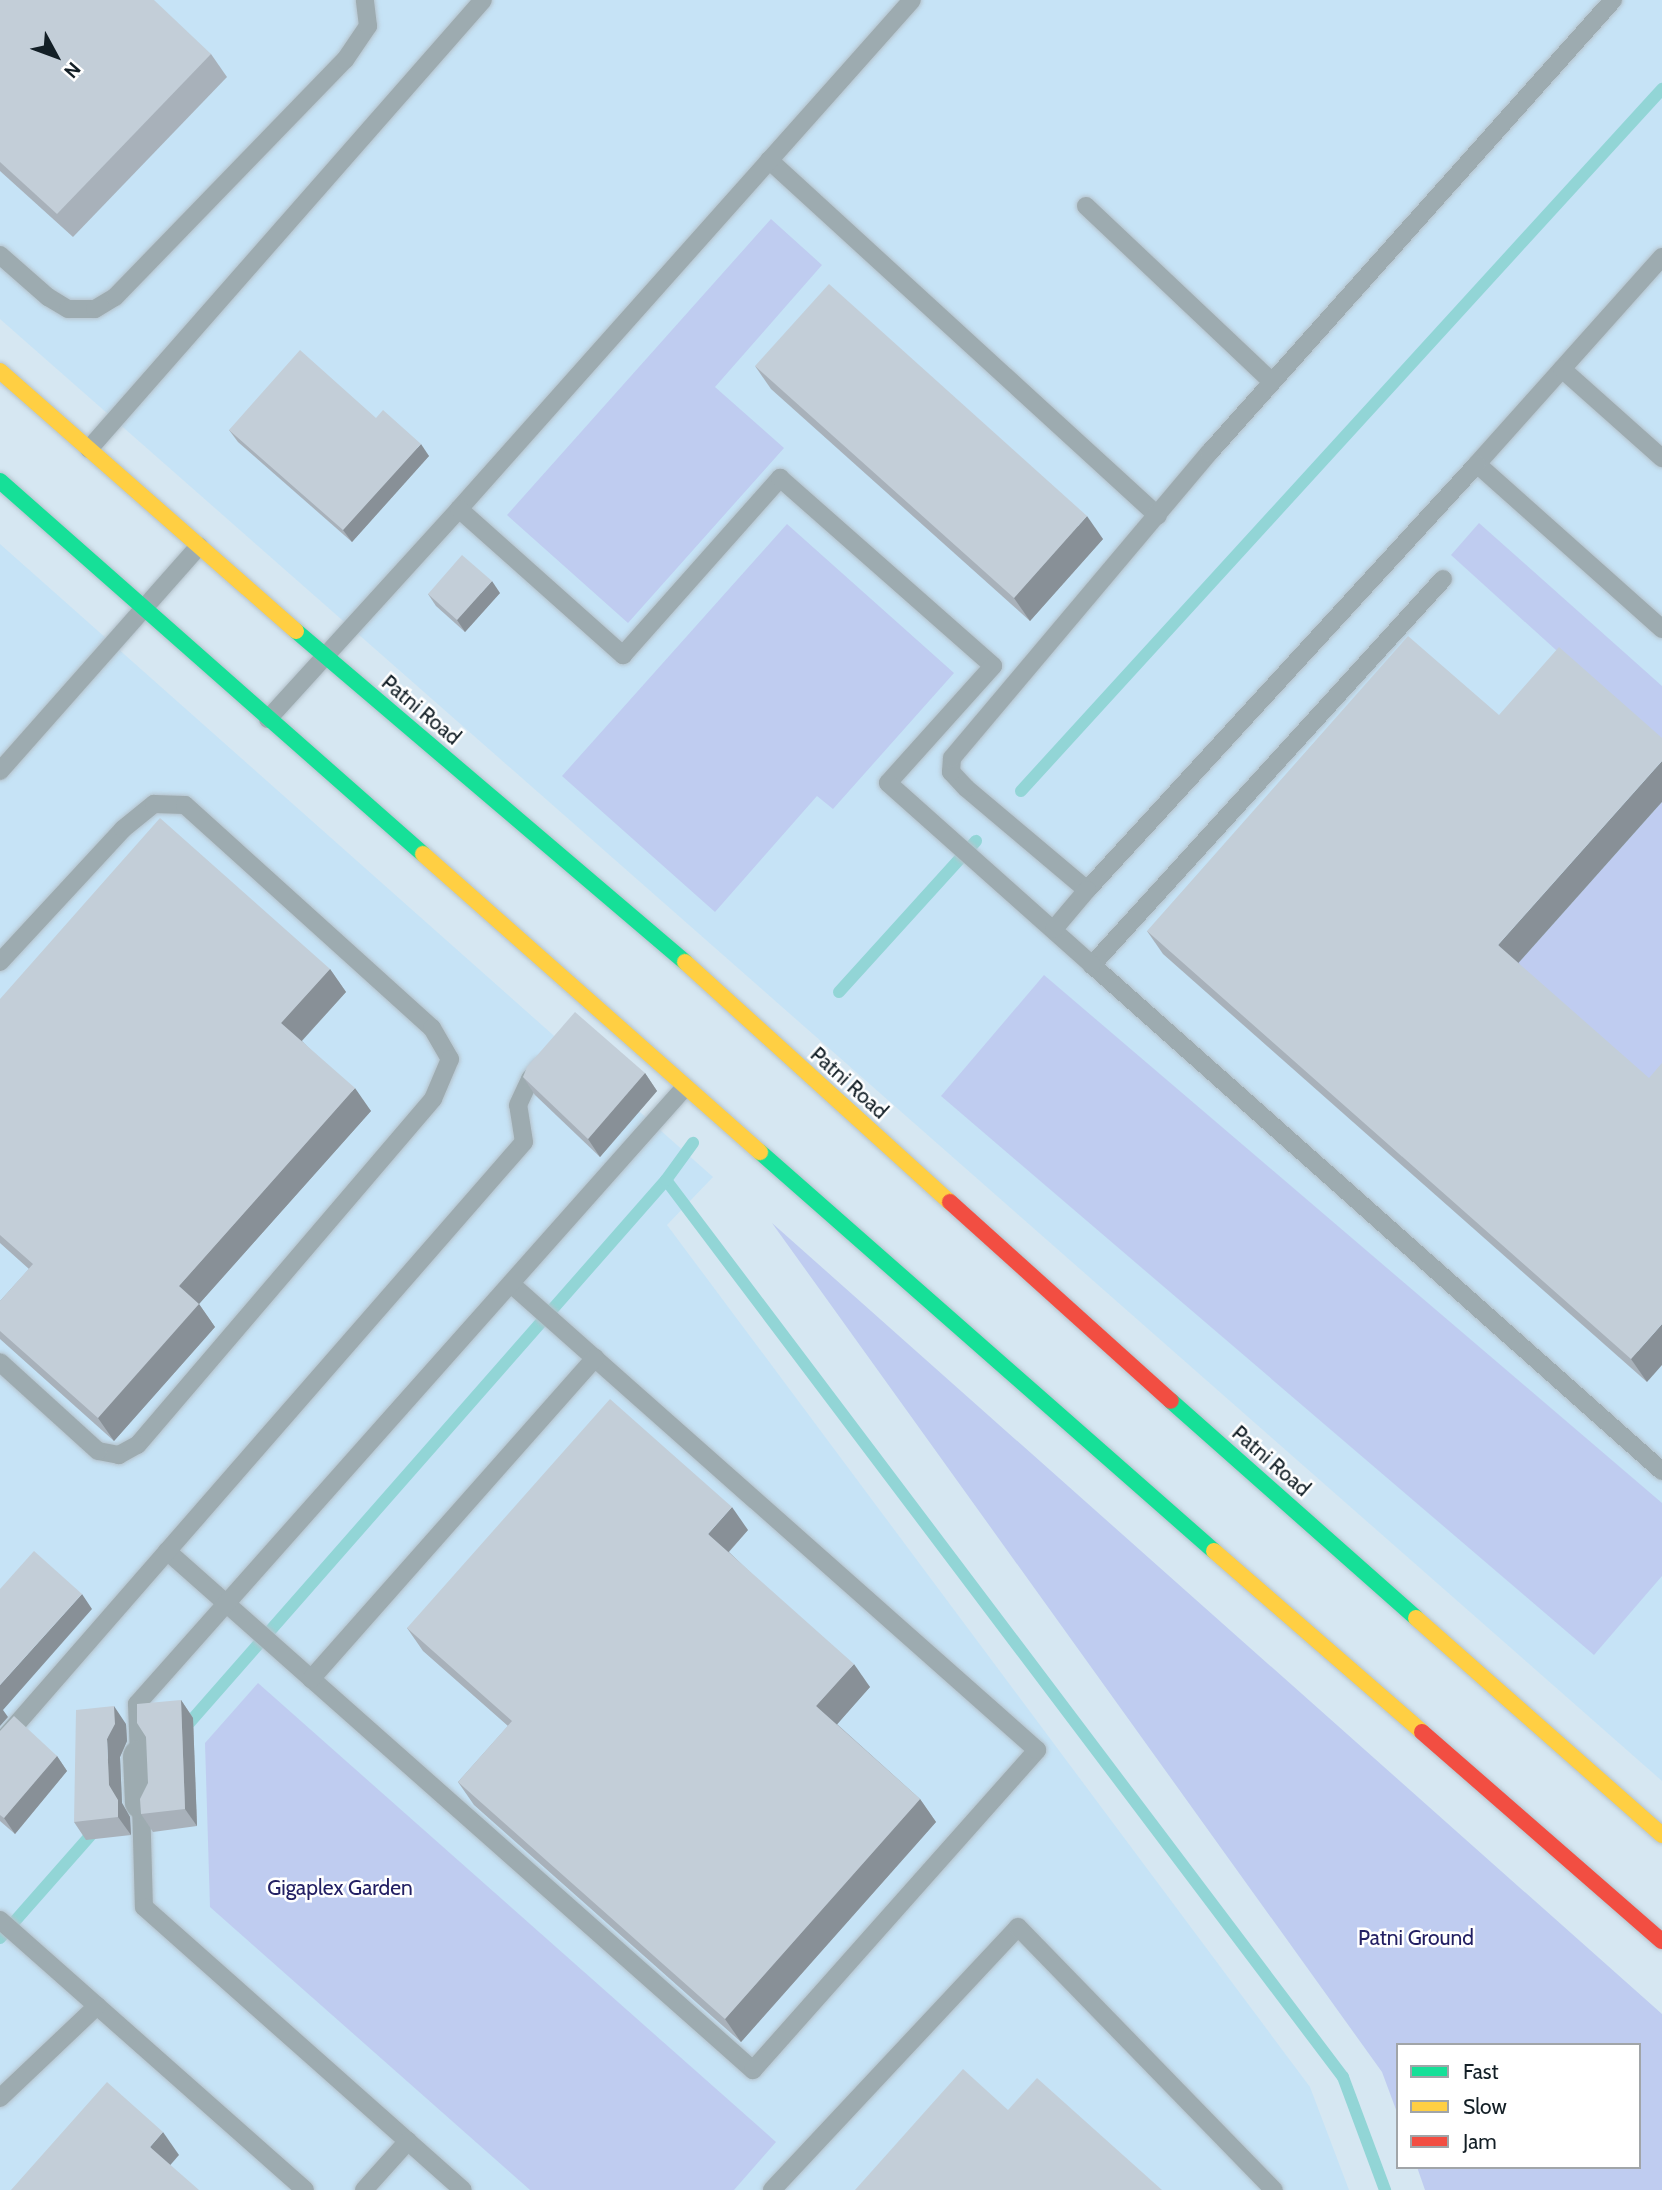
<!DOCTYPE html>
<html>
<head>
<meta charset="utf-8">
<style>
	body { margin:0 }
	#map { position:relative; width:1662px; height:2190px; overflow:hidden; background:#d6e7f2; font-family:Cabin,sans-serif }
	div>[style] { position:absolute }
	.built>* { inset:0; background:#c6e3f6 }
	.green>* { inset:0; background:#bfccf0 }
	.stream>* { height:12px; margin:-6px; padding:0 6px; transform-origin:6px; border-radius:6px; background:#92d5d6 }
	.roads { filter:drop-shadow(0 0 2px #b5c2cb) drop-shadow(0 0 2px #b5c2cb) }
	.lane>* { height:18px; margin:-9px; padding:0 9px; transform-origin:9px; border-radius:9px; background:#9dabb0 }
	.street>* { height:33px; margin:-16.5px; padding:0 16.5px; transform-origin:16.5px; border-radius:16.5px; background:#9dabb0 }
	.fast>* { height:16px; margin:-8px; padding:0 8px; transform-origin:8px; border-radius:8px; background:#16e098 }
	.slow>* { height:16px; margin:-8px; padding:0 8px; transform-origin:8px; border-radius:8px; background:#ffcf43 }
	.jam>* { height:16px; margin:-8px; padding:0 8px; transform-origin:8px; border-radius:8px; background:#f24e42 }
	.wall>* { inset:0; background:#a8b1ba }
	.shaded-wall>* { inset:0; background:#889097 }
	.building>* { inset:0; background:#c3ced8 }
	span { translate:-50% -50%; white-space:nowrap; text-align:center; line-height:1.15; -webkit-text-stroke:5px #fff; paint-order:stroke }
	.street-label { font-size:21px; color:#131f26 }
	.park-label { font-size:21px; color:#232064 }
	.legend { position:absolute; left:1396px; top:2043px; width:245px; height:126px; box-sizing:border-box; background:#fff; border:2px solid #a1a5a8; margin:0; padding:9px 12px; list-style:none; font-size:21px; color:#131f26 }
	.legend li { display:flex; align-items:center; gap:14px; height:35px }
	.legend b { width:35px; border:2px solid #a1a5a8 }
	.north { position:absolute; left:21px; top:21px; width:70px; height:70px; -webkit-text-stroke:5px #fff; paint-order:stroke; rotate:131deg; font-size:19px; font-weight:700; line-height:28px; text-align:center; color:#131f26 }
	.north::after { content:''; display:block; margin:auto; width:24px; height:32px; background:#131f26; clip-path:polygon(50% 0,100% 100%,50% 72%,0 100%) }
</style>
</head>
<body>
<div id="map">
	<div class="built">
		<div style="clip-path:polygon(0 0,1662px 0,1662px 1781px,0 319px)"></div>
		<div style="clip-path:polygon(0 544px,713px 1177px,667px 1225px,1310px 2087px,1349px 2190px,0 2190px)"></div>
	</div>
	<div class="green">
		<div style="clip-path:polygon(771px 219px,822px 265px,715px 387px,784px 448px,628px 623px,507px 515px)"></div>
		<div style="clip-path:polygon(1479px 523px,1662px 686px,1662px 746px,1451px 555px)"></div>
		<div style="clip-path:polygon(787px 524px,954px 673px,833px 809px,817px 796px,715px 912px,562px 776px)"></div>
		<div style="clip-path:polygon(1662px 802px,1662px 1098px,1514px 968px)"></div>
		<div style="clip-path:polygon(1044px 975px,1662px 1503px,1662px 1576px,1594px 1655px,941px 1096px)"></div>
		<div style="clip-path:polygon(772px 1223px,1662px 2014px,1662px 2190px,1425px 2190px,1417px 2167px,1639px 2167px,1639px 2045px,1398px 2045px,1398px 2115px,1382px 2072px)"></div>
		<div style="clip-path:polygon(258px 1683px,776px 2142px,734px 2190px,530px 2190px,210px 1907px,205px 1743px)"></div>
	</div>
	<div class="stream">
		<div style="left:1021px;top:791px;width:951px;rotate:-47.6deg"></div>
		<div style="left:839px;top:992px;width:204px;rotate:-47.8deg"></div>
		<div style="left:666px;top:1180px;width:1124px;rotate:52.96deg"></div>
		<div style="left:1343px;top:2077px;width:121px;rotate:69.6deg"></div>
		<div style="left:183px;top:1730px;width:732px;rotate:-48.71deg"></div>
		<div style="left:666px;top:1180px;width:46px;rotate:-53.9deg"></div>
		<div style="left:0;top:1938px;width:147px;rotate:-48.6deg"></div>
	</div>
	<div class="roads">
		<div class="lane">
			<div style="left:769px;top:160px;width:527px;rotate:42.46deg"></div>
			<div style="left:1086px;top:206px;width:256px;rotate:43.4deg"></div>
			<div style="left:0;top:255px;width:64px;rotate:41.2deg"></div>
			<div style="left:48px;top:297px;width:23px;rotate:31deg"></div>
			<div style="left:68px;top:309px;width:27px"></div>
			<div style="left:95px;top:309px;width:23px;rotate:-31deg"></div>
			<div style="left:115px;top:297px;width:330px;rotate:-45.9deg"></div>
			<div style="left:345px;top:60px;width:41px;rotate:-55.9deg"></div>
			<div style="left:368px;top:26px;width:26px;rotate:-97deg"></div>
			<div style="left:1662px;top:257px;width:278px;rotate:131.8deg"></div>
			<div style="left:1477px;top:464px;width:248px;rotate:41.7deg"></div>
			<div style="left:1562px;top:369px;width:134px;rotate:41.7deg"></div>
			<div style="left:89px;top:449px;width:597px;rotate:-48.73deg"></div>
			<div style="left:1477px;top:464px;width:578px;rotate:132.47deg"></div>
			<div style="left:1087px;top:890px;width:158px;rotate:-139.9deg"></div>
			<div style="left:966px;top:788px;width:22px;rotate:-133deg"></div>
			<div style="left:951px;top:772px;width:14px;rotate:-86deg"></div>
			<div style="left:952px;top:758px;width:399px;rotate:-49.9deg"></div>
			<div style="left:1209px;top:453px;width:607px;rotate:-48.27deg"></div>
			<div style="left:459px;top:509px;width:681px;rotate:-48.33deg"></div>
			<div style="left:1443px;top:579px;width:522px;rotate:132.28deg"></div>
			<div style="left:1092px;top:965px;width:762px;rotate:41.6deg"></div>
			<div style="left:268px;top:719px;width:284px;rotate:-47.7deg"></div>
			<div style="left:459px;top:509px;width:220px;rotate:41.7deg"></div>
			<div style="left:623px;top:655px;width:237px;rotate:-48.4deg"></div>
			<div style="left:780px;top:478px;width:284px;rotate:41.4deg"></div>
			<div style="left:993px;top:666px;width:157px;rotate:131.9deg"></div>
			<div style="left:888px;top:783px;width:273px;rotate:41.7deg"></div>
			<div style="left:0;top:771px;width:300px;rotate:-48.5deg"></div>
			<div style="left:1054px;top:929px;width:51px;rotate:-49.8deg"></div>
			<div style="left:0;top:962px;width:181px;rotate:-47.2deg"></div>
			<div style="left:123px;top:829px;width:40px;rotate:-39deg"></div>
			<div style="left:154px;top:804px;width:31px;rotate:2deg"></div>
			<div style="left:185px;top:805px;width:333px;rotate:42.1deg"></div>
			<div style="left:432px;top:1028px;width:36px;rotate:60deg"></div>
			<div style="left:450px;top:1059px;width:43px;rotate:113deg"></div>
			<div style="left:433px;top:1099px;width:455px;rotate:130.5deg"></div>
			<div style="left:137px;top:1445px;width:21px;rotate:151deg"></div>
			<div style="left:119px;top:1455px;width:21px;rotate:-169deg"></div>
			<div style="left:98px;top:1451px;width:132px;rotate:-137.8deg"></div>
			<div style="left:167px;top:1551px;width:783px;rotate:41.53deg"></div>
			<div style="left:753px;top:2070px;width:428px;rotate:-48.4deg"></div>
			<div style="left:1037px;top:1750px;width:703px;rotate:-138.46deg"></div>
			<div style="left:311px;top:1679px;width:429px;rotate:-48.5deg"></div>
			<div style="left:0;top:1743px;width:797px;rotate:-48.92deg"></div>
			<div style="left:524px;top:1142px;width:37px;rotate:-99deg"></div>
			<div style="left:518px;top:1105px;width:29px;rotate:-65deg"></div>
			<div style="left:530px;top:1079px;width:16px;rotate:-50deg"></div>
			<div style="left:139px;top:1756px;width:52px;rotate:-92.2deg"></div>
			<div style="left:137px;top:1704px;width:825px;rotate:-48.39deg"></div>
			<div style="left:141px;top:1802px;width:105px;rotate:88.4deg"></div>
			<div style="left:144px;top:1907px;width:426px;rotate:41.6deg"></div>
			<div style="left:0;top:1920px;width:407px;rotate:41.5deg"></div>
			<div style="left:0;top:2098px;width:134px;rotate:-43.5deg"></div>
			<div style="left:364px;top:2190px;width:66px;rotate:-48.1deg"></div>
			<div style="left:772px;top:2190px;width:360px;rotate:-46.9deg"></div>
			<div style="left:1018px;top:1927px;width:367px;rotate:45.8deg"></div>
		</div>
		<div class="street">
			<div style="left:139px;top:1756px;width:46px;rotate:87.5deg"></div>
		</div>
		<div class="fast">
			<div style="left:0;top:481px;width:564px;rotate:41.41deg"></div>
			<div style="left:296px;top:631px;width:511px;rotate:40.39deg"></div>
			<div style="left:760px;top:1152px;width:604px;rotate:41.31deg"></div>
			<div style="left:1171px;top:1401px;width:327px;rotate:41.5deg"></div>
		</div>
		<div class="slow">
			<div style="left:0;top:371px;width:394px;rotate:41.3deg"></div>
			<div style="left:423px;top:854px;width:450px;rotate:41.5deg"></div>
			<div style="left:685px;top:962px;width:358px;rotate:42.2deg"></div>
			<div style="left:1214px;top:1551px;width:276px;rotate:41deg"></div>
			<div style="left:1416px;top:1618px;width:328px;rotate:41.4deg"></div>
		</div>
		<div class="jam">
			<div style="left:950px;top:1202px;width:297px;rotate:42deg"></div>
			<div style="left:1422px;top:1732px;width:318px;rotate:41.1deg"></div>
		</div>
	</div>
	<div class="wall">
		<div style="clip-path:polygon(0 0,211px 54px,227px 77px,73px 237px,0 171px)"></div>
		<div style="clip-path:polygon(755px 366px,1103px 539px,1030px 621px,771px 389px)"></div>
		<div style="clip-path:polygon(376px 418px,429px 456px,352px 542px,238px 442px,229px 430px)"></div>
		<div style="clip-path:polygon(500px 593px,465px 632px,436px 606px,428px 594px)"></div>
		<div style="clip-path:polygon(1147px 931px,1519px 963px,1647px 1382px,1163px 954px)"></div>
		<div style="clip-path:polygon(330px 969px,346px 992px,302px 1041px,371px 1111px,199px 1304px,215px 1327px,114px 1441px,0 1339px,0 1301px,29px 1269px,0 1243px,0 999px)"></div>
		<div style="clip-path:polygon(645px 1073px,657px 1091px,600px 1157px,535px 1095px,523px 1077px)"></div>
		<div style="clip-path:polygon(748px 1530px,729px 1552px,870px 1687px,837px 1724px,920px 1799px,936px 1822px,741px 2042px,474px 1805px,458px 1782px,508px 1726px,423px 1651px,407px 1628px)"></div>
		<div style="clip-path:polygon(181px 1700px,193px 1718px,197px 1826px,153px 1832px,141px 1814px,148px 1783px)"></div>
		<div style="clip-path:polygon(126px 1724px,127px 1741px,120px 1757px,122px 1803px,130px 1817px,131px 1835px,86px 1840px,74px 1822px)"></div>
		<div style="clip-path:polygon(0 1731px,57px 1756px,67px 1771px,15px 1834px,0 1821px)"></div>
	</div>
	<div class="shaded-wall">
		<div style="clip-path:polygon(421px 444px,429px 456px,352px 542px,343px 530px)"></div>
		<div style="clip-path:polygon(1087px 516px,1103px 539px,1030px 621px,1014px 598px)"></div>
		<div style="clip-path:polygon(492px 581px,500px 593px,465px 632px,457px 620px)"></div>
		<div style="clip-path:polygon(1662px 761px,1662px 802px,1514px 968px,1498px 945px)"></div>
		<div style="clip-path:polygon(330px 969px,346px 992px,297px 1046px,281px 1023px)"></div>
		<div style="clip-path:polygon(645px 1073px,657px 1091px,600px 1157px,588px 1139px)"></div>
		<div style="clip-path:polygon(355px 1088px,371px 1111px,199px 1304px,215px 1327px,114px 1441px,98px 1418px,179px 1286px)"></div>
		<div style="clip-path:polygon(1662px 1324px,1662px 1365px,1647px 1382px,1631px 1359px)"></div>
		<div style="clip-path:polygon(732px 1507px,748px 1530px,724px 1557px,708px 1534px)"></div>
		<div style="clip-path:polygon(82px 1594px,92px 1609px,3px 1710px,8px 1717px,0 1726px,0 1685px)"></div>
		<div style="clip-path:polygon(854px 1664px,870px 1687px,833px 1729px,816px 1706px)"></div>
		<div style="clip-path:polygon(181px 1700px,193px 1718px,197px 1826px,185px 1809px)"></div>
		<div style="clip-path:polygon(114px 1706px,126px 1724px,127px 1741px,120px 1757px,122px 1803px,130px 1817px,131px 1835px,118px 1817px,109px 1785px,107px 1739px)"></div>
		<div style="clip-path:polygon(57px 1756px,67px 1771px,15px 1834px,4px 1818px)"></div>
		<div style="clip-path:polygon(920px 1799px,936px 1822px,741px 2042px,725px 2019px)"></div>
		<div style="clip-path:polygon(163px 2132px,179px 2155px,166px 2170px,150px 2147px)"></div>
	</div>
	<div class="building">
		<div style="clip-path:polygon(0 0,154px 0,211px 54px,57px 214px,0 162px)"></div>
		<div style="clip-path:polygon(829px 284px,1087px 516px,1014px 598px,755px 366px)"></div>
		<div style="clip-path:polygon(300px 350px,376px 418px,383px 410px,421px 444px,343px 530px,229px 430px)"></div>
		<div style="clip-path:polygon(462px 555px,492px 581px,457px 620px,428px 594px)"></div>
		<div style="clip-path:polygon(1408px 636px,1499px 715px,1559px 647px,1662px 738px,1662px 761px,1498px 945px,1649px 1078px,1662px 1063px,1662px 1324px,1631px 1359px,1147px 931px)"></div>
		<div style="clip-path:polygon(160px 818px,330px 969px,281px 1023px,355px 1088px,179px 1286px,199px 1304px,98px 1418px,0 1331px,0 1301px,33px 1264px,0 1235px,0 999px)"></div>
		<div style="clip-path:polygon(575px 1012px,645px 1073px,588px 1139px,523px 1077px,527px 1067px)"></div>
		<div style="clip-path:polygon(610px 1399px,732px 1507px,708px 1534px,854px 1664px,816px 1706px,920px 1799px,725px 2019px,458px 1782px,512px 1721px,407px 1628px)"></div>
		<div style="clip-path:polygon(34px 1551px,82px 1594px,0 1685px,0 1589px)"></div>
		<div style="clip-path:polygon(181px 1700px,185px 1809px,141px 1814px,140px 1799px,148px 1783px,146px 1737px,137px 1723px,137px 1704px)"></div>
		<div style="clip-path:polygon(114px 1706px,115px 1724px,107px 1739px,109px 1785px,118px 1800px,118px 1817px,74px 1822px,76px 1710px)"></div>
		<div style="clip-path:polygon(14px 1716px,57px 1756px,4px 1818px,0 1815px,0 1731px)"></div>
		<div style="clip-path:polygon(963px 2069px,1008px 2110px,1037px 2078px,1162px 2190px,855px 2190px)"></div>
		<div style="clip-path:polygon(107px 2082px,163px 2132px,150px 2147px,199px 2190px,11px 2190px)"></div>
	</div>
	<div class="street-label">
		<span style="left:421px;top:710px;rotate:40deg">Patni Road</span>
		<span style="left:849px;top:1083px;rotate:42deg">Patni Road</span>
		<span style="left:1271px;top:1461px;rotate:41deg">Patni Road</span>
	</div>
	<div class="park-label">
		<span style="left:340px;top:1888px">Gigaplex Garden</span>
		<span style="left:1416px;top:1938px">Patni Ground</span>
	</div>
	<ul class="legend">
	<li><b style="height:9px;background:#16e098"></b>Fast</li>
	<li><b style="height:9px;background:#ffcf43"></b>Slow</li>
	<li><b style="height:9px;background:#f24e42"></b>Jam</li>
	</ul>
	<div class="north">N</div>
</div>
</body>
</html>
